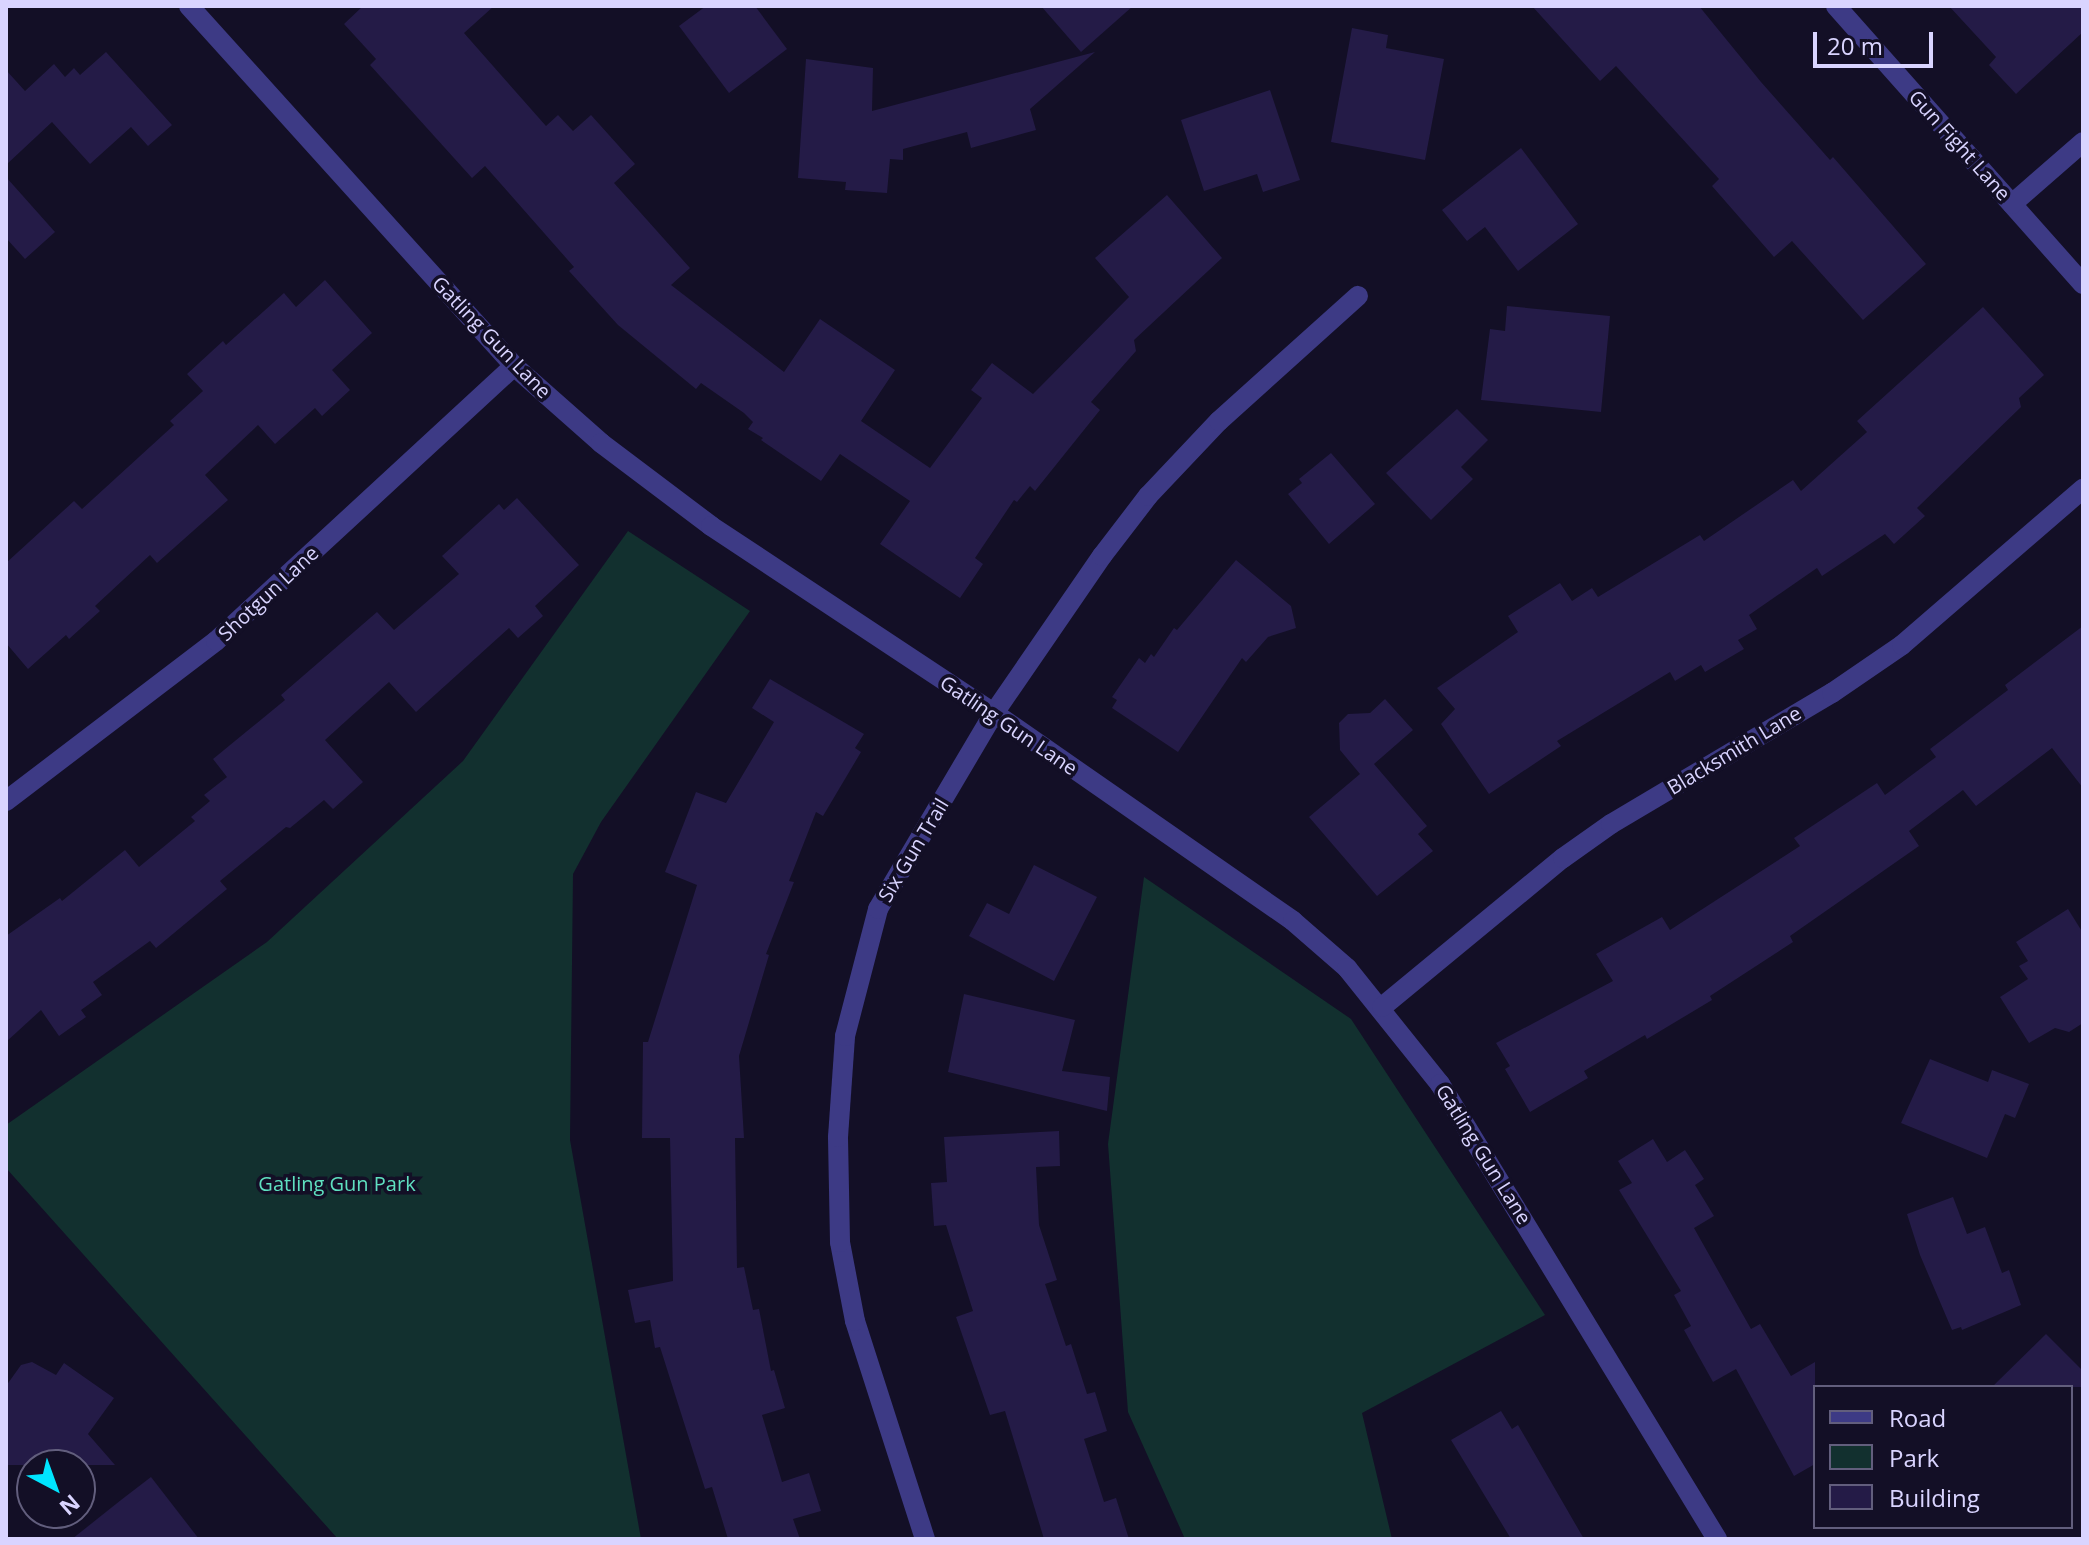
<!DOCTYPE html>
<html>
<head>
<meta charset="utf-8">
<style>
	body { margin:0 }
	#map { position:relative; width:2089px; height:1545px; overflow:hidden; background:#130f26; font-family:"Open Sans",sans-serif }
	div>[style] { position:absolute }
	.green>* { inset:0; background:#12302f }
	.building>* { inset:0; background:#241b47 }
	.street>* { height:20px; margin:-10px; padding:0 10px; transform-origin:10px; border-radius:10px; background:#3d3a85 }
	span { translate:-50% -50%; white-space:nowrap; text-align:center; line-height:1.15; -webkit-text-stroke:7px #130f26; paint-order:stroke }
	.street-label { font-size:20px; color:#d9d4ff }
	.park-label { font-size:20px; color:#5fe0c0 }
	.frame { position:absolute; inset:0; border:8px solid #d9d4ff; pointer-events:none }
	.legend { position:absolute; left:1813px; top:1385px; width:260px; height:144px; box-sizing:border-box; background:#130f26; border:2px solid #625e7d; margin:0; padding:10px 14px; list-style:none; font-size:24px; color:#d9d4ff }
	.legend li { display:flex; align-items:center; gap:16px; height:40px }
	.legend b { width:40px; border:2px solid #625e7d }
	.north { position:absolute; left:16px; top:1449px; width:80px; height:80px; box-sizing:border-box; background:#130f26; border:2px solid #625e7d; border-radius:50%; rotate:139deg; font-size:22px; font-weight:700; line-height:32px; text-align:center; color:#d9d4ff }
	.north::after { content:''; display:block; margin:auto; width:28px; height:36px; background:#00e5ff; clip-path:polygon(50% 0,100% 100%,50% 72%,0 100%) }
	.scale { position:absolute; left:1813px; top:32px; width:120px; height:36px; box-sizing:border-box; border:4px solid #d9d4ff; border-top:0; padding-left:10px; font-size:24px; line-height:28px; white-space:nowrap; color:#d9d4ff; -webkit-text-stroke:6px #130f26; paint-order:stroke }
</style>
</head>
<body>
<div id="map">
	<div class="green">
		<div style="clip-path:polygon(628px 531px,750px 611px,601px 822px,573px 874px,570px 1140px,641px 1539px,338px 1539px,6px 1168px,6px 1125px,267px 942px,463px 761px)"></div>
		<div style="clip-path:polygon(1144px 877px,1351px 1019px,1545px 1315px,1362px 1413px,1392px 1539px,1185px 1539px,1128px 1412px,1108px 1144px)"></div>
	</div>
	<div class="building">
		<div style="clip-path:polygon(363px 6px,494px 6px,464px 33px,546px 126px,558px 115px,573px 131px,591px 115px,635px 164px,614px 183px,690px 268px,671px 285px,784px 372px,820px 319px,895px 370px,861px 421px,930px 468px,982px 398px,971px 390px,992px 363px,1033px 394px,1129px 297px,1095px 258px,1167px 195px,1222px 258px,1134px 340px,1136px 351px,1091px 402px,1100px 410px,1035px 491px,1030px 486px,1017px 502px,1014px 500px,975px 558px,983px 564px,960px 598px,880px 544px,910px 501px,840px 454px,821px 481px,761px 440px,763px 438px,748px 429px,753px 422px,744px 413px,701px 383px,696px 389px,618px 325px,569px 271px,574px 267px,485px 166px,472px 178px,370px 65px,376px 59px,344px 24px)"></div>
		<div style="clip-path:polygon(706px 6px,755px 6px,787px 49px,729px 93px,679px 26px)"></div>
		<div style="clip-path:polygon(1041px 6px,1133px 6px,1081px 52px)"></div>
		<div style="clip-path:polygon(1532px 6px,1699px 6px,1761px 82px,1830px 160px,1833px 157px,1926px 264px,1863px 320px,1792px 241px,1774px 257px,1712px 186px,1719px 179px,1616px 66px,1600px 81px)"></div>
		<div style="clip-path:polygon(1949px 6px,2083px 6px,2083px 32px,2016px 94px,1989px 65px,1996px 57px)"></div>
		<div style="clip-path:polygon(1352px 28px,1388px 35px,1386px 48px,1444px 59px,1425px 160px,1331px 142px)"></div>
		<div style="clip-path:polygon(106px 52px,172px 125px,148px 146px,131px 127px,90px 164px,52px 122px,6px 165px,6px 70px,25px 91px,54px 64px,65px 77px,74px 68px,80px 75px)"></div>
		<div style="clip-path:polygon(1095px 52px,1030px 109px,1036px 130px,971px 148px,967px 132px,903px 149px,903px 160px,890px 159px,887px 193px,845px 190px,846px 182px,798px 178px,806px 59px,873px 68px,872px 111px)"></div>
		<div style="clip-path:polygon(1270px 90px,1300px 180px,1263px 192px,1257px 174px,1204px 191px,1181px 120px)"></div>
		<div style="clip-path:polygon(1521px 148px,1578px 224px,1518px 271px,1485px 227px,1467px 241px,1442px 210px)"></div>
		<div style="clip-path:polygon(6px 177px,55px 232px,25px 259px,6px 238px)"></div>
		<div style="clip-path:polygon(325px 280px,372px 333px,332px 370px,350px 390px,322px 416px,315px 408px,275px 444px,258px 425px,205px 475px,228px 500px,157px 563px,150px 555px,95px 606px,100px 611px,69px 639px,66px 635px,28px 669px,6px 643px,6px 563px,74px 501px,82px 509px,174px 425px,170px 421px,203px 391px,187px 374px,223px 341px,226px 345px,284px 293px,296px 307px)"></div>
		<div style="clip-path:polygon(1507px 306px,1610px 316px,1601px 412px,1481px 400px,1490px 329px,1505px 331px)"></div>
		<div style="clip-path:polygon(1983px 307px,2044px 375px,2019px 398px,2021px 407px,1917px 508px,1925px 516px,1894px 544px,1885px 534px,1822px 576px,1817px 568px,1749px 615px,1757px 629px,1738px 640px,1744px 649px,1705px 672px,1701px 665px,1675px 681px,1670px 672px,1557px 741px,1561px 746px,1489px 794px,1441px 724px,1455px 709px,1437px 688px,1518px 632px,1508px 616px,1560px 583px,1572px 601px,1592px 588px,1598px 597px,1700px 535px,1704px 541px,1793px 480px,1801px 491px,1867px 432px,1857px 421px)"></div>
		<div style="clip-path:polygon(1457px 409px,1488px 440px,1461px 467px,1473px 479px,1431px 520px,1386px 473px)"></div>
		<div style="clip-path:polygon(1331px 453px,1375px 504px,1329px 544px,1288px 494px,1302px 483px,1299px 479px)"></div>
		<div style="clip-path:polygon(517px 498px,579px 565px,535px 606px,543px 616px,518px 638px,509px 628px,416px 712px,389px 682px,325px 740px,363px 782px,333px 809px,324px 800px,290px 828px,286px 827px,220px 881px,227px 889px,156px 948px,150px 941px,93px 982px,102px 995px,81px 1010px,86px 1017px,59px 1036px,41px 1010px,6px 1042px,6px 936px,60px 898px,62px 901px,125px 850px,139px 867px,195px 821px,191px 817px,210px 801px,204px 795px,227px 777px,213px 759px,285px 700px,281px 695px,377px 612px,394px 630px,459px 574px,442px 556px,499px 504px,504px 510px)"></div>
		<div style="clip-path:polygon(1236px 560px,1291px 606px,1296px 628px,1268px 637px,1246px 662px,1242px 658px,1178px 752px,1112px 708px,1117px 700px,1112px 697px,1139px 658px,1145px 663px,1151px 654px,1154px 657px,1174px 628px,1177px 630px)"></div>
		<div style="clip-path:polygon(2083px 626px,2083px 788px,2052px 748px,1976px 806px,1963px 790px,1909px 831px,1919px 846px,1790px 936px,1793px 942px,1710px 996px,1712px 1000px,1647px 1039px,1645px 1035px,1584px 1071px,1588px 1078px,1530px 1112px,1505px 1069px,1510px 1066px,1496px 1043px,1613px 981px,1596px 954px,1662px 917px,1670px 930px,1800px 846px,1794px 838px,1877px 783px,1885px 795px,1936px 757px,1930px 749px,2008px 690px,2005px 685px)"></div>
		<div style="clip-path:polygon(770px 679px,864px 734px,855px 748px,861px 752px,823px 816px,816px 812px,789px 881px,794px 882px,766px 954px,769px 955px,739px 1056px,744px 1138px,735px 1138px,737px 1268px,744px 1267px,753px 1310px,759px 1309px,771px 1371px,774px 1370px,785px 1408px,762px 1415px,782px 1482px,809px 1473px,821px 1511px,793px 1519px,800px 1539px,728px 1539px,712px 1487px,705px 1489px,660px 1347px,655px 1348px,650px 1320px,635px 1323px,628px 1290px,673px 1281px,670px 1138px,642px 1138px,643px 1042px,648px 1042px,697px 885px,665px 872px,696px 792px,726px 803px,774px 722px,752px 708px)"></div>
		<div style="clip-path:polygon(1385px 699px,1413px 730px,1374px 764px,1427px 826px,1418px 834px,1433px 851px,1377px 896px,1309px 817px,1360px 774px,1340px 750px,1339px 723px,1348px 714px,1370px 713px)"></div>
		<div style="clip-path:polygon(1034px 865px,1097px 897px,1054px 981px,969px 936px,987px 903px,1009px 914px)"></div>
		<div style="clip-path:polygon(2068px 909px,2083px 933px,2083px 1023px,2069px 1032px,2055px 1028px,2029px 1043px,2000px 997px,2028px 979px,2019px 966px,2028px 961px,2016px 942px)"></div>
		<div style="clip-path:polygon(964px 994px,1075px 1020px,1062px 1071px,1110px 1077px,1107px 1111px,948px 1072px)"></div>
		<div style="clip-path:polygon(1930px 1059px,1988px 1082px,1992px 1070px,2029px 1084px,2015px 1118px,2005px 1114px,1987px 1158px,1901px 1123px)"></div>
		<div style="clip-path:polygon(1059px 1131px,1060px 1166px,1036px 1167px,1039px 1225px,1057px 1280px,1045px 1284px,1066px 1346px,1071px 1344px,1087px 1394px,1095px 1392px,1107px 1431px,1084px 1439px,1104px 1502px,1116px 1498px,1129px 1539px,1044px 1539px,1005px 1411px,990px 1415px,956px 1317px,973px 1311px,946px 1225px,934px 1226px,931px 1183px,947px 1182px,944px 1137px)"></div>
		<div style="clip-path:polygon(1653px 1139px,1667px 1162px,1685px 1150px,1704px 1179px,1695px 1185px,1714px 1216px,1694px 1228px,1751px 1329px,1760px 1324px,1791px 1376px,1815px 1362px,1815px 1464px,1794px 1476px,1736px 1369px,1713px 1382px,1684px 1330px,1691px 1326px,1674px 1295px,1681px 1291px,1619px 1190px,1632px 1183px,1618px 1161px)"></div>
		<div style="clip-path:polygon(1953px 1197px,1967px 1234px,1985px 1227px,2002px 1273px,2009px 1270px,2021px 1305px,1962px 1330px,1961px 1327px,1952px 1330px,1920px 1255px,1907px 1214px)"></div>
		<div style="clip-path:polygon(2046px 1334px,2083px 1371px,2083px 1387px,1992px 1387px)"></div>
		<div style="clip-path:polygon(32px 1362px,56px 1375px,64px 1363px,114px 1398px,88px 1434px,115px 1465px,6px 1465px,6px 1386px,21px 1365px)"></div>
		<div style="clip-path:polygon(1501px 1411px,1512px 1429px,1518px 1425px,1584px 1539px,1511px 1539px,1451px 1440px)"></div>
		<div style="clip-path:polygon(151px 1477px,199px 1539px,72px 1539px,121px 1500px)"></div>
	</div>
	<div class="street">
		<div style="left:189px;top:6px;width:485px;rotate:47.9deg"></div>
		<div style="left:514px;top:366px;width:116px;rotate:41.5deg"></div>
		<div style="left:601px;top:443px;width:138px;rotate:37deg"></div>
		<div style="left:711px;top:526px;width:339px;rotate:33.5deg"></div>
		<div style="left:994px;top:713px;width:364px;rotate:34.8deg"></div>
		<div style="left:1293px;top:921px;width:72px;rotate:41deg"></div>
		<div style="left:1347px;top:968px;width:149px;rotate:51.3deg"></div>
		<div style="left:1440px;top:1084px;width:533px;rotate:58.67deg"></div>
		<div style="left:1836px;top:6px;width:372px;rotate:48.4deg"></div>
		<div style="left:2012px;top:204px;width:94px;rotate:-41.1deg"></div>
		<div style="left:6px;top:801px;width:264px;rotate:-37.3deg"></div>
		<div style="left:216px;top:641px;width:405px;rotate:-42.7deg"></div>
		<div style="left:1382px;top:1007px;width:234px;rotate:-39.5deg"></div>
		<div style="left:1563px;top:858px;width:59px;rotate:-35.3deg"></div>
		<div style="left:1611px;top:824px;width:257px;rotate:-30.7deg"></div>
		<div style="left:1832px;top:693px;width:85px;rotate:-34.4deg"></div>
		<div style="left:1902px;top:645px;width:239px;rotate:-40.8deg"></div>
		<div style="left:925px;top:1539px;width:229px;rotate:-107.8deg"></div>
		<div style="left:855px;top:1321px;width:80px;rotate:-100.8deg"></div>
		<div style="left:840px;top:1242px;width:105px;rotate:-91.1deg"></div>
		<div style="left:838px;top:1137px;width:101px;rotate:-86deg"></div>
		<div style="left:845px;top:1036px;width:131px;rotate:-75.4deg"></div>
		<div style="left:878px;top:909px;width:228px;rotate:-59.4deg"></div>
		<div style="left:994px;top:713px;width:191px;rotate:-55.5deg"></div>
		<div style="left:1102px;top:556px;width:76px;rotate:-52.5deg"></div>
		<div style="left:1148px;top:496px;width:103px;rotate:-46.6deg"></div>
		<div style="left:1219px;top:421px;width:187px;rotate:-42deg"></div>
	</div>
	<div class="street-label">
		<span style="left:1960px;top:145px;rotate:48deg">Gun Fight Lane</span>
		<span style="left:492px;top:337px;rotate:46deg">Gatling Gun Lane</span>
		<span style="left:268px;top:593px;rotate:-43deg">Shotgun Lane</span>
		<span style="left:1009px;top:725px;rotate:34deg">Gatling Gun Lane</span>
		<span style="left:1734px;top:750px;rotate:-31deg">Blacksmith Lane</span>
		<span style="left:913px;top:850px;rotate:-59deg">Six Gun Trail</span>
		<span style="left:1484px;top:1154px;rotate:58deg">Gatling Gun Lane</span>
	</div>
	<div class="park-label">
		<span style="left:337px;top:1183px">Gatling Gun Park</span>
	</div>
	<div class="frame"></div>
	<ul class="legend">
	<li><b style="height:10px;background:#3d3a85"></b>Road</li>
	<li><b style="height:22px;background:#12302f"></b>Park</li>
	<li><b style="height:22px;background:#241b47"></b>Building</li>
	</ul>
	<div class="north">N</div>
	<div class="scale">20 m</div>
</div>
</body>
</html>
